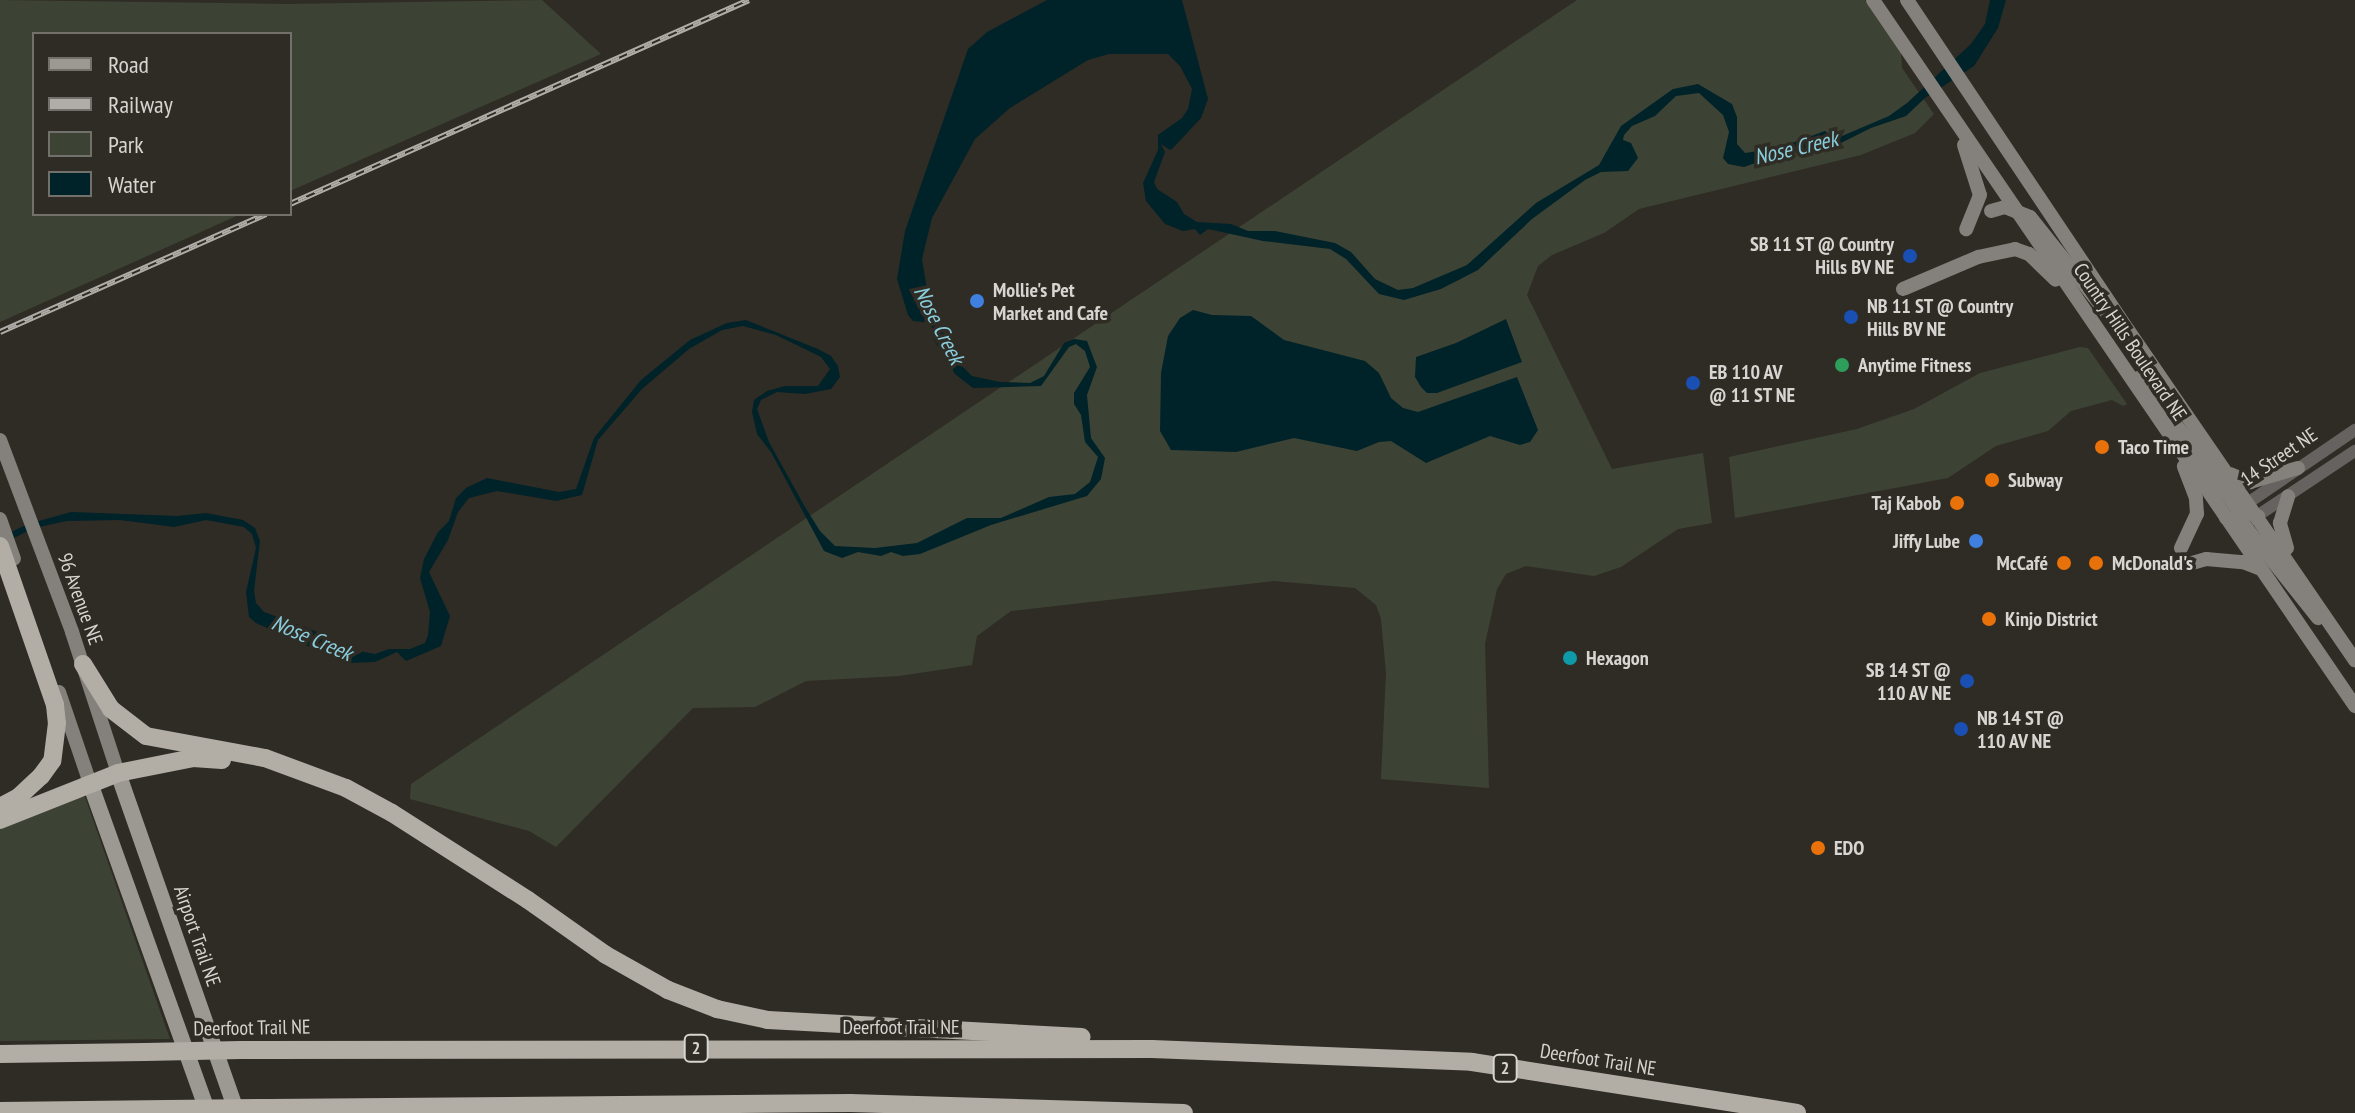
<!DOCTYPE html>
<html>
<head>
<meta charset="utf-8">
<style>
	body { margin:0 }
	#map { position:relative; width:2355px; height:1113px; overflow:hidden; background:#2f2c25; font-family:"PT Sans Narrow",sans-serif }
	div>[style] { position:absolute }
	.green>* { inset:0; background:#3d4334 }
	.water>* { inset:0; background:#002229 }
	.tertiary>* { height:12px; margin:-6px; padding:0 6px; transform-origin:6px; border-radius:6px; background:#65625f }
	.secondary>* { height:14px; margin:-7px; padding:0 7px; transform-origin:7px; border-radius:7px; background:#84817c }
	.primary>* { height:16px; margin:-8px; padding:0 8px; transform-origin:8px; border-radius:8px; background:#9c9892 }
	.motorway>* { height:18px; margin:-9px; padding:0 9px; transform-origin:9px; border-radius:9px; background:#b2ada5 }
	.rail>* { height:6px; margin-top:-3px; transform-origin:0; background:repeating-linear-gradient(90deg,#2f2c25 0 9px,#b0ada9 0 18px); box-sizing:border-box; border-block:2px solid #b0ada9 }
	.motorway-bridge>* { height:18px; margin:-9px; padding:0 9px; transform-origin:9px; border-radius:9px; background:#b2ada5 }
	.dots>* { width:22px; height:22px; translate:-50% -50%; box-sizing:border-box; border:4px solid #2f2c25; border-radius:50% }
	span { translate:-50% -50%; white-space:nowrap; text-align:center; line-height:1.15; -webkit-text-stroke:7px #2f2c25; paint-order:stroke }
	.shield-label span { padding:2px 6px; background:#2f2c25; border:2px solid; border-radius:6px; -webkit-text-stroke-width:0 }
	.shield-label { font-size:18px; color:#d7d5d1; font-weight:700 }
	.poi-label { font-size:20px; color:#d7d5d1; font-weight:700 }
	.right { translate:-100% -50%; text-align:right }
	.left { translate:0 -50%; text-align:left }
	.street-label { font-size:20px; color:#d7d5d1 }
	.water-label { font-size:22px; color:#89cddd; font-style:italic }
	.legend { position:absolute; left:32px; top:32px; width:260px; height:184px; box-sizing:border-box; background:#2f2c25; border:2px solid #72706a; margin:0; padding:10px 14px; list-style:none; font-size:24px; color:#d7d5d1 }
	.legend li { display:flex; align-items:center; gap:16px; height:40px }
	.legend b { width:40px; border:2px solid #72706a }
</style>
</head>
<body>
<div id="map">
	<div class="green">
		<div style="clip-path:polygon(0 0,286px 4px,542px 0,601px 54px,290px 191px,290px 34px,34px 34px,34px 214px,241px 214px,0 322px)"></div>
		<div style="clip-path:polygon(1577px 0,1865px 0,1901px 52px,1902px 68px,1934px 114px,1915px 133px,1861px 155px,1639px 209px,1604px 233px,1552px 255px,1538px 266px,1527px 295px,1612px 469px,1703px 453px,1712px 523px,1678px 529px,1621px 567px,1594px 576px,1526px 566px,1506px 574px,1497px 589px,1485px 644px,1489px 788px,1381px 779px,1386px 673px,1381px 619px,1376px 605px,1355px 588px,1274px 581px,1011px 611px,977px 636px,972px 665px,899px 676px,806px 681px,755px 707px,693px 708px,556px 847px,529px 831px,410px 799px,411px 784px)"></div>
		<div style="clip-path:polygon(2080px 347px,2088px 348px,2127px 404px,2123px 406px,2112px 400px,2071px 411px,2048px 431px,1996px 446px,1948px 478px,1735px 518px,1729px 457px,1857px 429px,1914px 409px,1980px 373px)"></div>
		<div style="clip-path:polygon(75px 797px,85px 797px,170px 1039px,0 1041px,0 828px)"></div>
	</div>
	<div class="water">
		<div style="clip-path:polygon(1047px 0,1182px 0,1208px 99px,1201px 118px,1173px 148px,1170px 150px,1161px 144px,1165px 152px,1154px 182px,1157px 189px,1177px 202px,1184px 214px,1197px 222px,1231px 224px,1248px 231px,1275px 231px,1335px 243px,1351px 252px,1375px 279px,1398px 290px,1413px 288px,1467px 265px,1536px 203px,1599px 165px,1621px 126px,1673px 89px,1698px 84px,1732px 104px,1737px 117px,1737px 144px,1745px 153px,1778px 148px,1825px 131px,1835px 139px,1889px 116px,1907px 103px,1971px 44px,1985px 24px,1990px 0,2006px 0,1998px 28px,1974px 66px,1925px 98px,1906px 116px,1871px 128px,1829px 149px,1787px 152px,1744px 167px,1728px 164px,1723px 158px,1729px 132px,1723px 115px,1699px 93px,1676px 96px,1655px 116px,1632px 126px,1624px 135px,1623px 140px,1631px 143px,1638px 158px,1628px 171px,1601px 172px,1585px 180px,1532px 219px,1478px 270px,1441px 289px,1404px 300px,1379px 294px,1346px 259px,1330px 249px,1263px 241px,1208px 229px,1200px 235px,1195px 229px,1183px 231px,1165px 224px,1146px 201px,1143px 183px,1158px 150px,1158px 135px,1182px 118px,1188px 109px,1192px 89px,1180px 66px,1168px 54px,1109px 54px,1088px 60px,1010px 108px,975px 139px,932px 218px,922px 259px,929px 302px,958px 362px,972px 376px,1000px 382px,1030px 383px,1044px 376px,1064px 343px,1074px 339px,1087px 341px,1097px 367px,1087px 395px,1091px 438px,1105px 458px,1101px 479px,1087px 496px,991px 525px,920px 554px,903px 556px,891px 552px,881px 556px,858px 552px,842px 558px,824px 551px,771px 452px,757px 434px,752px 412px,754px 400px,767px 391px,785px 386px,818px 386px,830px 369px,821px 357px,776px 335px,743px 326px,722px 330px,689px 349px,642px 389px,598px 440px,582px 495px,556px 501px,497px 491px,469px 498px,458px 512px,448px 540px,429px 572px,450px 616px,441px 646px,406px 661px,397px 652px,375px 662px,346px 663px,256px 623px,249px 617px,246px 592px,256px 548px,252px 534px,244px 527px,206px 520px,174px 527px,120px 520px,67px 521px,34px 528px,8px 541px,7px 534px,28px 524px,71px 512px,177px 516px,206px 513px,243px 520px,255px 528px,260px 541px,254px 591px,256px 603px,264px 612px,323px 634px,344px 648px,375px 654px,389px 649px,410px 649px,425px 643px,428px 635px,430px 612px,420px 578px,424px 559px,438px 532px,449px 521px,456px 498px,466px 488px,487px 478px,559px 492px,576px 489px,594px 438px,641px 380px,690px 340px,727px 323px,746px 320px,818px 349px,831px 356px,838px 366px,840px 377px,831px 389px,805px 394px,777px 392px,761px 400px,757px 409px,769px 442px,805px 507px,820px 531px,835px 546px,875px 548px,917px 543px,967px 518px,1001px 518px,1049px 497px,1075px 494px,1090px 482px,1098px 457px,1085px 442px,1081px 415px,1074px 404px,1074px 393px,1090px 367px,1085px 351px,1076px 344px,1069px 347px,1041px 386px,973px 388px,955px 374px,934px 340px,931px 323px,913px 321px,908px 315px,897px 279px,905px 231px,968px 49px,987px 32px)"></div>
		<div style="clip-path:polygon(1193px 310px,1212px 315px,1251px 316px,1284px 340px,1365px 361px,1379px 373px,1391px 398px,1403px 408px,1418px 412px,1517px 377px,1538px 430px,1530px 442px,1520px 445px,1490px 436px,1426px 463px,1391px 441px,1379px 442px,1357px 451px,1294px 438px,1236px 452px,1171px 450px,1160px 431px,1161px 373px,1168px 336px,1180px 318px)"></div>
		<div style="clip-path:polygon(1506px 319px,1522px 362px,1437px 393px,1427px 393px,1421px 387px,1415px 377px,1416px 357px,1456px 343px)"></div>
	</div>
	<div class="tertiary">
		<div style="left:2242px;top:507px;width:137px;rotate:-34.3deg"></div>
		<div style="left:2251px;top:520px;width:125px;rotate:-33.6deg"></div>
	</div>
	<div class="secondary">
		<div style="left:1873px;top:0;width:855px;rotate:55.68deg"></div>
		<div style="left:1907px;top:0;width:397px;rotate:56.2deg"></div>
		<div style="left:2128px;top:330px;width:401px;rotate:55.5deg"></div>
		<div style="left:1964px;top:145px;width:52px;rotate:72.3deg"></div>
		<div style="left:1980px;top:195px;width:37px;rotate:112deg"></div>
		<div style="left:1991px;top:211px;width:15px;rotate:-16deg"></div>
		<div style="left:2005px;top:207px;width:27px;rotate:22deg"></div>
		<div style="left:2030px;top:217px;width:122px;rotate:51.3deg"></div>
		<div style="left:1903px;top:289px;width:82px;rotate:-23.1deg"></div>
		<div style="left:1978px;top:257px;width:38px;rotate:-12deg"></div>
		<div style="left:2015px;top:249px;width:15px;rotate:20deg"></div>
		<div style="left:2029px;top:254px;width:37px;rotate:44deg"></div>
		<div style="left:2138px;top:378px;width:85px;rotate:51.2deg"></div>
		<div style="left:2191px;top:444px;width:81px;rotate:54.5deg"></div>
		<div style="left:2238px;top:510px;width:21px;rotate:17deg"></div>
		<div style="left:0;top:440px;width:205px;rotate:69.4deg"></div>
		<div style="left:72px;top:632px;width:148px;rotate:71.9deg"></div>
		<div style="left:2230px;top:474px;width:22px;rotate:22deg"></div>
		<div style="left:2250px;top:482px;width:50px;rotate:-16.3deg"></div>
		<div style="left:2226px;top:518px;width:19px;rotate:21deg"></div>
		<div style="left:2244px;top:525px;width:119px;rotate:51.5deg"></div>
		<div style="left:0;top:519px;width:42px;rotate:70.7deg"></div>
		<div style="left:2181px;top:548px;width:38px;rotate:-65deg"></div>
		<div style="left:2197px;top:514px;width:16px;rotate:-94deg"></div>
		<div style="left:2196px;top:498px;width:34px;rotate:-111deg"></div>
		<div style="left:2287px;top:548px;width:26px;rotate:-106deg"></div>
		<div style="left:2280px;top:523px;width:28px;rotate:-73deg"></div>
		<div style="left:2185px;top:565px;width:22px;rotate:-16deg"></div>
		<div style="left:2206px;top:559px;width:37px;rotate:5deg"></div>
		<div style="left:2243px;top:562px;width:17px;rotate:21deg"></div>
		<div style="left:59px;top:692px;width:96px;rotate:71.2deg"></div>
	</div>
	<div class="primary">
		<div style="left:118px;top:773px;width:360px;rotate:70.7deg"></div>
		<div style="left:90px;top:783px;width:350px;rotate:70.3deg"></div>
	</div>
	<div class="motorway">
		<div style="left:0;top:546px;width:168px;rotate:70.9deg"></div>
		<div style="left:55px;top:705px;width:18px;rotate:84deg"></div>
		<div style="left:57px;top:723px;width:38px;rotate:97deg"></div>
		<div style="left:52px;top:761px;width:19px;rotate:126deg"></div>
		<div style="left:41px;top:776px;width:33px;rotate:137deg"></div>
		<div style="left:17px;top:798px;width:19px;rotate:152deg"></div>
		<div style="left:83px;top:664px;width:53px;rotate:58.1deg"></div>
		<div style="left:111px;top:709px;width:44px;rotate:37.6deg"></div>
		<div style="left:146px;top:736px;width:121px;rotate:10.5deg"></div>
		<div style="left:265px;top:758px;width:86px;rotate:20.3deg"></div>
		<div style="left:346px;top:788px;width:52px;rotate:28.5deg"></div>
		<div style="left:392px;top:813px;width:161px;rotate:32.6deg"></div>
		<div style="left:528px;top:900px;width:95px;rotate:35.2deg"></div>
		<div style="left:606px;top:955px;width:71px;rotate:29.4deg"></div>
		<div style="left:668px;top:990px;width:53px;rotate:21.2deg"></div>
		<div style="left:717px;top:1009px;width:52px;rotate:12.2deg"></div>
		<div style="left:768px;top:1020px;width:314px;rotate:3.1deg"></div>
		<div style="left:0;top:820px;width:127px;rotate:-21.7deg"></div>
		<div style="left:118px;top:773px;width:76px;rotate:-11.3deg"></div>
		<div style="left:193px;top:758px;width:29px;rotate:4deg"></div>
		<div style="left:241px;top:1050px;width:911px;rotate:-0.06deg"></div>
		<div style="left:1152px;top:1049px;width:320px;rotate:2.3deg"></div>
		<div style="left:1472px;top:1062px;width:329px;rotate:8.9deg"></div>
		<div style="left:0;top:1054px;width:145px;rotate:-0.8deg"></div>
		<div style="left:269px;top:1108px;width:581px;rotate:-0.49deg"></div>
		<div style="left:850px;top:1103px;width:334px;rotate:1.7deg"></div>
		<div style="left:0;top:1111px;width:167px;rotate:-0.7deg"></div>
	</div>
	<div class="rail">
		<div style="left:290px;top:204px;width:502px;rotate:-23.96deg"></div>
		<div style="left:0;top:332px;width:291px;rotate:-23.9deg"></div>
	</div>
	<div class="motorway-bridge">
		<div style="left:145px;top:1052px;width:96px;rotate:-1.2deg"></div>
		<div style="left:167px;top:1109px;width:102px;rotate:-0.6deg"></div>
	</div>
	<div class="dots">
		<div style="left:1910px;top:256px;background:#1a4fb4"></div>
		<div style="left:977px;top:301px;background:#3f7fe0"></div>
		<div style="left:1851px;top:317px;background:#1a4fb4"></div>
		<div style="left:1842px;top:365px;background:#2e9e5b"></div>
		<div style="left:1693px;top:383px;background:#1a4fb4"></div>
		<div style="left:2102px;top:447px;background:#e8710a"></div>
		<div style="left:1992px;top:480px;background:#e8710a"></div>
		<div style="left:1957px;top:503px;background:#e8710a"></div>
		<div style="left:1976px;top:541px;background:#3f7fe0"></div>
		<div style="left:2064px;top:563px;background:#e8710a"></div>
		<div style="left:2096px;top:563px;background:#e8710a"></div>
		<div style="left:1989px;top:619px;background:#e8710a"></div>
		<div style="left:1570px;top:658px;background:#0f9aa8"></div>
		<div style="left:1967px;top:681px;background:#1a4fb4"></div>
		<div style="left:1961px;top:729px;background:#1a4fb4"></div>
		<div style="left:1818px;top:848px;background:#e8710a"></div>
	</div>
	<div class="shield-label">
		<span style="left:696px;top:1048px">2</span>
		<span style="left:1505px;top:1068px">2</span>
	</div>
	<div class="poi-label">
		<span class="right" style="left:1894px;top:256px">SB 11 ST @ Country<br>Hills BV NE</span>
		<span class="left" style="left:993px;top:302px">Mollie's Pet<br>Market and Cafe</span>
		<span class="left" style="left:1867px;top:318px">NB 11 ST @ Country<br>Hills BV NE</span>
		<span class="left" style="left:1858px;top:365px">Anytime Fitness</span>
		<span class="left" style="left:1709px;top:384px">EB 110 AV<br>@ 11 ST NE</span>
		<span class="left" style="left:2118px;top:447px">Taco Time</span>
		<span class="left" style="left:2008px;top:480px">Subway</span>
		<span class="right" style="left:1941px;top:503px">Taj Kabob</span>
		<span class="right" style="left:1960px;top:541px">Jiffy Lube</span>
		<span class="right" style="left:2048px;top:563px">McCafé</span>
		<span class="left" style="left:2112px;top:563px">McDonald's</span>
		<span class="left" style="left:2005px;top:619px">Kinjo District</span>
		<span class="left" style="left:1586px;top:658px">Hexagon</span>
		<span class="right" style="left:1951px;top:682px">SB 14 ST @<br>110 AV NE</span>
		<span class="left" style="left:1977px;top:730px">NB 14 ST @<br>110 AV NE</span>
		<span class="left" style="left:1834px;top:848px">EDO</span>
	</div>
	<div class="street-label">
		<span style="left:2130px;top:342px;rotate:56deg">Country Hills Boulevard NE</span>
		<span style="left:2279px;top:457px;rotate:-34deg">14 Street NE</span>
		<span style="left:80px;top:599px;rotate:70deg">96 Avenue NE</span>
		<span style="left:197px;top:936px;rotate:71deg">Airport Trail NE</span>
		<span style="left:901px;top:1027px">Deerfoot Trail NE</span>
		<span style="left:252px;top:1028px;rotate:-1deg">Deerfoot Trail NE</span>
		<span style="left:1598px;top:1060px;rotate:9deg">Deerfoot Trail NE</span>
	</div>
	<div class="water-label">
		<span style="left:1796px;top:148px;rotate:-13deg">Nose Creek</span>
		<span style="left:939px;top:325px;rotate:63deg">Nose Creek</span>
		<span style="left:312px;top:638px;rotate:23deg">Nose Creek</span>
	</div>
	<ul class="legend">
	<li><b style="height:10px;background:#9c9892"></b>Road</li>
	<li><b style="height:10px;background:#b0ada9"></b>Railway</li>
	<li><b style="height:22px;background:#3d4334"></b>Park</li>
	<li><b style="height:22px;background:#002229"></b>Water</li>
	</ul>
</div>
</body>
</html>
